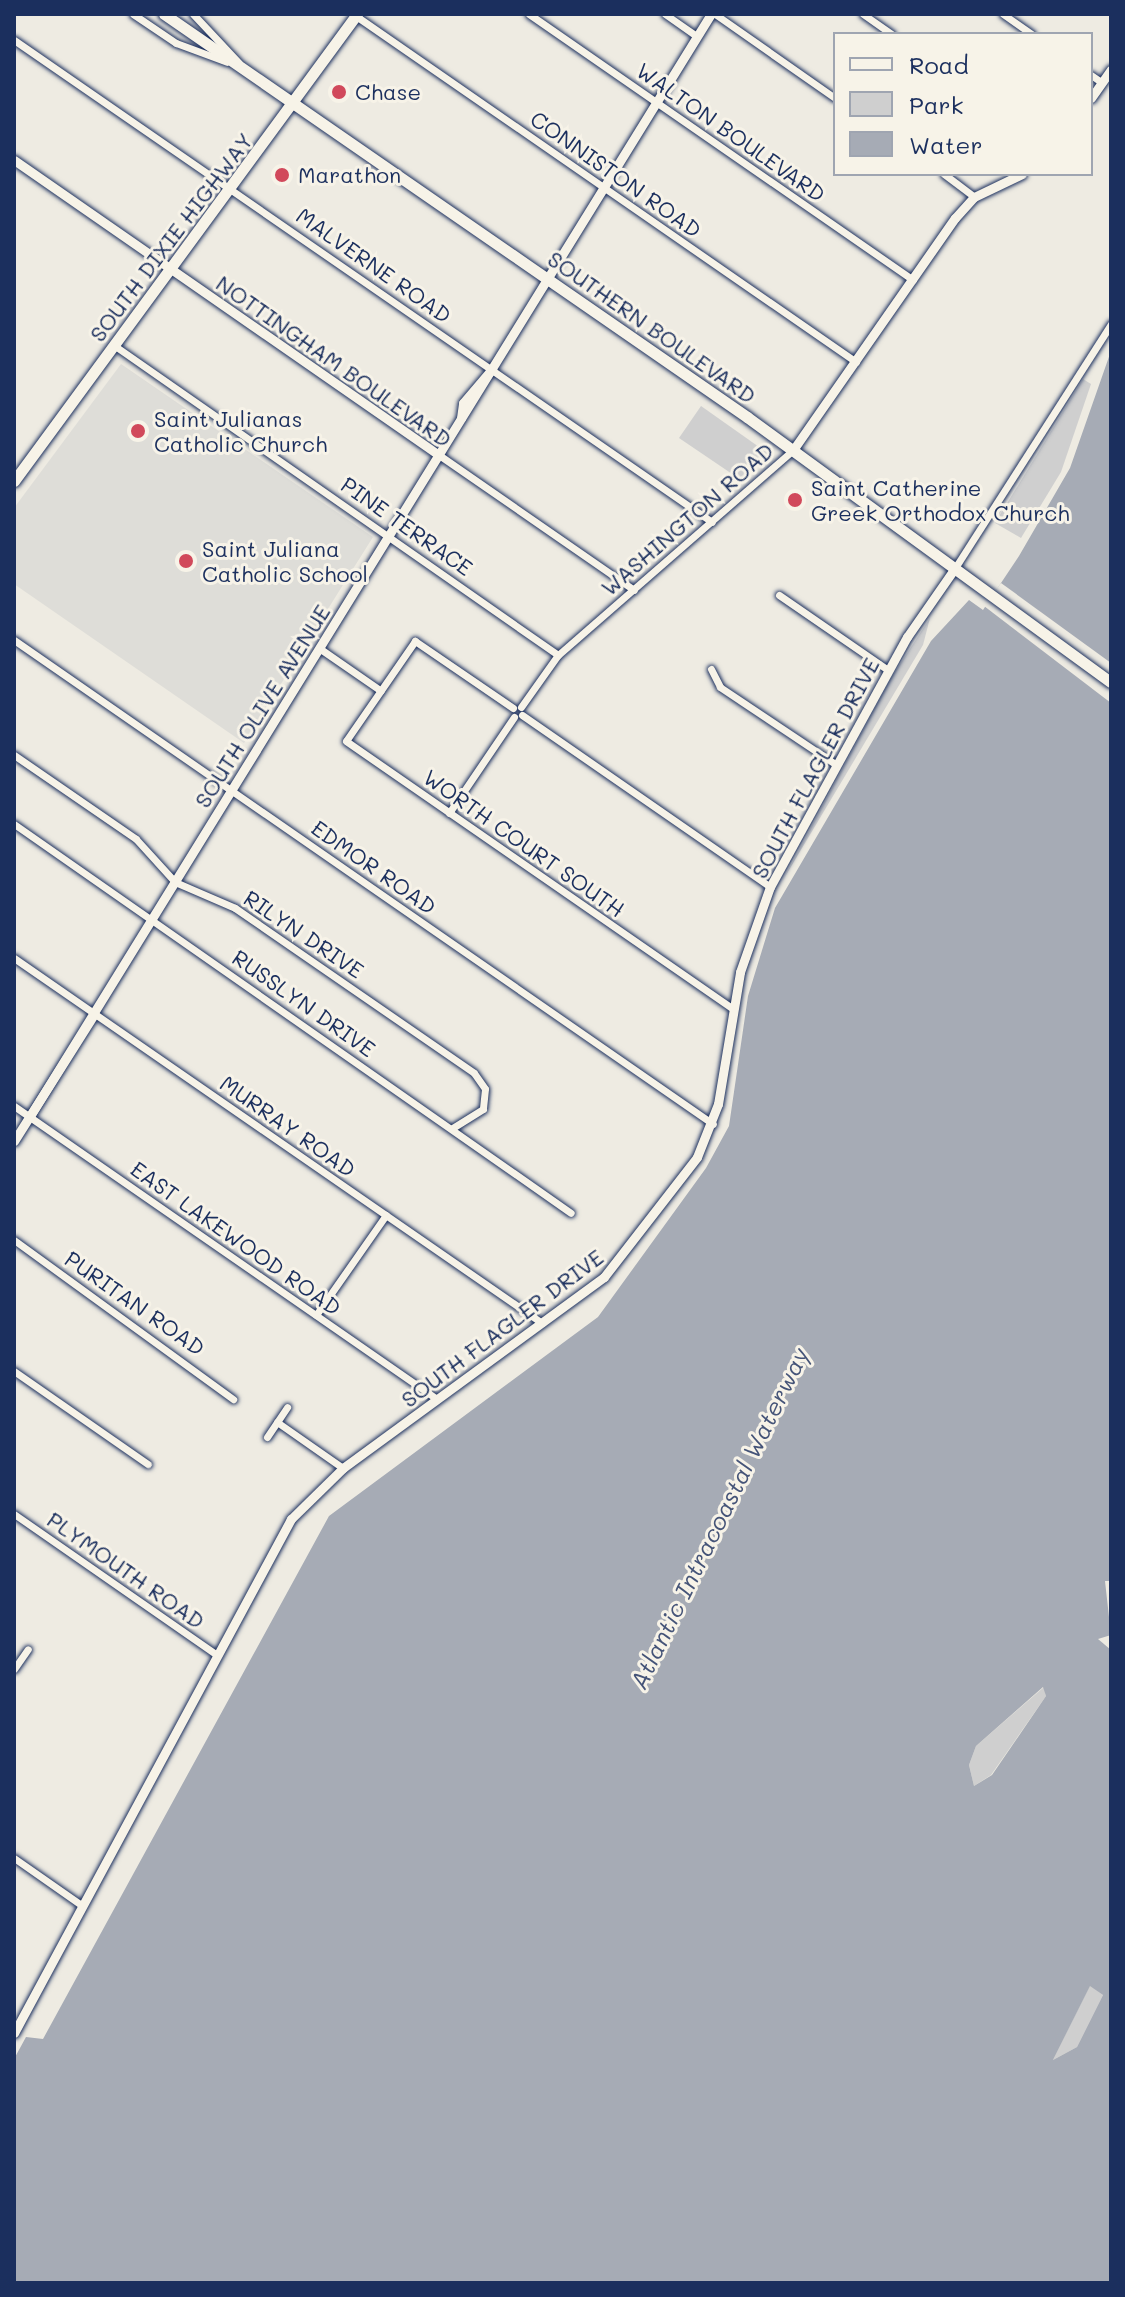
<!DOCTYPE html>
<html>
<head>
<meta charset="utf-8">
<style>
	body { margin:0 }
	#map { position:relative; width:1125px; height:2297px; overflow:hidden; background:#eeebe2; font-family:Mali,sans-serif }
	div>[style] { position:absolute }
	.built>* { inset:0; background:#deddd8 }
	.green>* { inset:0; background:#cfcfcf }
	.water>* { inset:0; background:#a6abb5 }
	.pier>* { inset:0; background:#eeebe2 }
	.roads { filter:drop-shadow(0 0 2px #1b2f5e) drop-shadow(0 0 2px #1b2f5e) }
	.minor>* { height:7px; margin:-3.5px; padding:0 3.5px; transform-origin:3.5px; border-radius:3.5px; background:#f7f3e8 }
	.tertiary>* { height:9px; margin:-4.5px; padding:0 4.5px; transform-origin:4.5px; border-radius:4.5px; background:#f7f3e8 }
	.primary>* { height:11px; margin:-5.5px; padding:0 5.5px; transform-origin:5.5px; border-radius:5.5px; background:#f7f3e8 }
	.dots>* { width:22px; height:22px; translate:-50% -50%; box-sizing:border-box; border:4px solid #f7f3e8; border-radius:50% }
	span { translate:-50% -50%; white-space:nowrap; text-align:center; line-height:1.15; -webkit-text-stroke:6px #f7f3e8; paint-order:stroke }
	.poi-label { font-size:22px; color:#1b2f5e }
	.left { translate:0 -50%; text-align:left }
	.street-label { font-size:22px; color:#1b2f5e }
	.water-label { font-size:24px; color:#455478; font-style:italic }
	.frame { position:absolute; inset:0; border:16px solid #1b2f5e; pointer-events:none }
	.legend { position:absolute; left:833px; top:32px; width:260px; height:144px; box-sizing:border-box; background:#f7f3e8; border:2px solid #9fa5b1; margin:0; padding:10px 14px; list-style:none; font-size:24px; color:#1b2f5e }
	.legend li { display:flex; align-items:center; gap:16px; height:40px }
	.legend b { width:40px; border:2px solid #9fa5b1 }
</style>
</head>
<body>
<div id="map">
	<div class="built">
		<div style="clip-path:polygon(121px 364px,373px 537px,244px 743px,14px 584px,14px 508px)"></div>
	</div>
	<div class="green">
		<div style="clip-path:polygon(1083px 379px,1091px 384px,1061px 472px,1021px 538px,995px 523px)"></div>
		<div style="clip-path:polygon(701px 406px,769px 454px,741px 480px,679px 438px)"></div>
		<div style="clip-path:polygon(930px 618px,923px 645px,783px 880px,891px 678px)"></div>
		<div style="clip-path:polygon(1044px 1687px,1046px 1696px,991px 1775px,974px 1786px,969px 1765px,976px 1746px)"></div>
		<div style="clip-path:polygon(1090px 1985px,1103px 1995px,1077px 2047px,1053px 2060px)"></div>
	</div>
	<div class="water">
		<div style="clip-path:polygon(evenodd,1111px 351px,1111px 1581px,1105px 1581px,1111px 1635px,1098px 1639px,1111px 1650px,1111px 2283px,14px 2283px,14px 2059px,26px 2037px,43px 2039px,329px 1516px,598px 1317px,706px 1168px,729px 1126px,748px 996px,775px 908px,931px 641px,969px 600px,983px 610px,1019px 556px,1070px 468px,1111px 351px,1043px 1687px,1046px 1696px,992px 1775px,974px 1786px,969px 1765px,976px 1746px,1043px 1687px,1111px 351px,1090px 1986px,1103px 1995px,1077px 2047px,1053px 2060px,1090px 1986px)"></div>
	</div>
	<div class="pier">
		<div style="clip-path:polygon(1001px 583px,1111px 663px,1111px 703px,984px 606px)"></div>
	</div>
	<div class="roads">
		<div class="minor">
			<div style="left:133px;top:14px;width:52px;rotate:34deg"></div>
			<div style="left:176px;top:43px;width:54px;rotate:20.4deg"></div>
			<div style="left:193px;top:14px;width:67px;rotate:46.8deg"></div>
			<div style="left:529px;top:14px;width:467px;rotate:34.7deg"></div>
			<div style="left:665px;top:14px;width:39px;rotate:35deg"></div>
			<div style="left:715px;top:14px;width:146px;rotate:35deg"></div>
			<div style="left:863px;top:14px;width:35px;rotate:35deg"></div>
			<div style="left:1003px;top:14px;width:35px;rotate:35deg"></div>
			<div style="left:356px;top:16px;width:608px;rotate:34.68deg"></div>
			<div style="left:14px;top:40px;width:848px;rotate:34.63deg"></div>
			<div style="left:1091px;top:75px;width:12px;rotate:35deg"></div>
			<div style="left:944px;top:174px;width:38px;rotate:37deg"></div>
			<div style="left:115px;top:346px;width:540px;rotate:34.9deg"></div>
			<div style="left:439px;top:455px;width:237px;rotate:34.7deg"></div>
			<div style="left:955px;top:568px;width:290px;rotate:-57.4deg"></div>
			<div style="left:779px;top:595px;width:132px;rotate:34.5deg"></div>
			<div style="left:14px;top:640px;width:850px;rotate:34.7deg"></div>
			<div style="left:319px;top:648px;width:75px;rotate:34.7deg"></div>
			<div style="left:711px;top:669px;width:20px;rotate:63deg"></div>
			<div style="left:720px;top:687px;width:138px;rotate:33.8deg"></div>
			<div style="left:521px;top:707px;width:64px;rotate:-54.6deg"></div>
			<div style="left:558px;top:655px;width:312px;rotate:-41.1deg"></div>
			<div style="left:513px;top:708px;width:119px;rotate:-145.6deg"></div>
			<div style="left:415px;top:641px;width:121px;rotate:124.6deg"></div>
			<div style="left:346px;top:741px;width:469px;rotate:34.7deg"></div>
			<div style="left:522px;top:715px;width:302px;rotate:34.7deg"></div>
			<div style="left:14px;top:755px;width:148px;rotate:34.5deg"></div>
			<div style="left:136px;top:839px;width:58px;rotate:47.8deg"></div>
			<div style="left:175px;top:882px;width:65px;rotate:23.4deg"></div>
			<div style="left:235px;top:908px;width:290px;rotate:34.6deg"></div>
			<div style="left:474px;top:1073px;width:19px;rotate:55deg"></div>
			<div style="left:485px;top:1089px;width:20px;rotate:96deg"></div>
			<div style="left:483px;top:1109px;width:36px;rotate:148deg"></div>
			<div style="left:449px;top:813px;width:116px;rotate:-55.9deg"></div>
			<div style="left:14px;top:824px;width:679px;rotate:34.93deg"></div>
			<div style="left:14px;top:958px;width:642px;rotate:34.66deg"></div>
			<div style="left:14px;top:1106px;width:515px;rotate:34.71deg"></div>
			<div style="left:14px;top:1240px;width:271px;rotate:36deg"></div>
			<div style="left:316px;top:1315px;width:122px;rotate:-55deg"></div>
			<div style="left:14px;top:1371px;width:163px;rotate:34.8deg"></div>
			<div style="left:277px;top:1422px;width:80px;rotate:34.9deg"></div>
			<div style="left:267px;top:1437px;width:36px;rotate:-56deg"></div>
			<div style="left:14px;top:1514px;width:247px;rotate:34.8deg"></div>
			<div style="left:14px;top:1669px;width:24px;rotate:-55deg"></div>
			<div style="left:14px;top:1858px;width:80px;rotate:34.9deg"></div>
		</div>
		<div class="tertiary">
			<div style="left:1091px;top:98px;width:35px;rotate:-55deg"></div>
			<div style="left:14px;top:160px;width:517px;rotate:34.77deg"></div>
			<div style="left:461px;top:418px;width:15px;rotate:-82deg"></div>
			<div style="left:463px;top:403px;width:45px;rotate:-49.5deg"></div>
			<div style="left:793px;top:450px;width:283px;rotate:-55.1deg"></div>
			<div style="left:955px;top:218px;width:28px;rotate:-48deg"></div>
			<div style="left:974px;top:197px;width:53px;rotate:-25.6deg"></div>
			<div style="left:30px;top:1116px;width:1295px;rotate:-58.29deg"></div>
			<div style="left:14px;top:1141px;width:148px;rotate:-57.7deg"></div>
			<div style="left:14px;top:2033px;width:584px;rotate:-61.68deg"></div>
			<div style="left:291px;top:1519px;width:73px;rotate:-44.4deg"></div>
			<div style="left:343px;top:1468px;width:323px;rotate:-36.2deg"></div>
			<div style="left:604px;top:1277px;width:152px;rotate:-52.2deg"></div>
			<div style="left:697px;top:1157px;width:57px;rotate:-68.4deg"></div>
			<div style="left:718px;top:1104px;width:134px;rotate:-80.5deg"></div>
			<div style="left:740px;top:972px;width:90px;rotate:-70.6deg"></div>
			<div style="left:770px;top:887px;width:285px;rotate:-61.3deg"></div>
			<div style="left:907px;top:637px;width:84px;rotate:-55.2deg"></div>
		</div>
		<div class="primary">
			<div style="left:164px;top:14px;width:709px;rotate:34.65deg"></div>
			<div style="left:747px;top:417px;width:450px;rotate:36.1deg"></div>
			<div style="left:14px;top:481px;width:579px;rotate:-53.7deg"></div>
		</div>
	</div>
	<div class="dots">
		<div style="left:339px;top:92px;background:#d1495b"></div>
		<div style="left:282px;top:175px;background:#d1495b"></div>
		<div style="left:138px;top:431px;background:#d1495b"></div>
		<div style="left:795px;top:500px;background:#d1495b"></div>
		<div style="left:186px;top:561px;background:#d1495b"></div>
	</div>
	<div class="poi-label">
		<span class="left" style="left:355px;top:92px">Chase</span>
		<span class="left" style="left:298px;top:175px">Marathon</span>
		<span class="left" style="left:154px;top:431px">Saint Julianas<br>Catholic Church</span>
		<span class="left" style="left:811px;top:500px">Saint Catherine<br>Greek Orthodox Church</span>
		<span class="left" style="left:202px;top:561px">Saint Juliana<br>Catholic School</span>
	</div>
	<div class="street-label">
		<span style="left:731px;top:132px;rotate:35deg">WALTON BOULEVARD</span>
		<span style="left:616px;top:174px;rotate:35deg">CONNISTON ROAD</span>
		<span style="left:171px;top:237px;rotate:-53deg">SOUTH DIXIE HIGHWAY</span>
		<span style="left:374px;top:265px;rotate:35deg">MALVERNE ROAD</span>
		<span style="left:652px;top:327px;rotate:35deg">SOUTHERN BOULEVARD</span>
		<span style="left:334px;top:361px;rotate:35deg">NOTTINGHAM BOULEVARD</span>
		<span style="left:687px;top:519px;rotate:-41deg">WASHINGTON ROAD</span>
		<span style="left:407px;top:526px;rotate:35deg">PINE TERRACE</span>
		<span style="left:262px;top:706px;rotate:-58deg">SOUTH OLIVE AVENUE</span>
		<span style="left:815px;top:768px;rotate:-62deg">SOUTH FLAGLER DRIVE</span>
		<span style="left:524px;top:843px;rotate:35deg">WORTH COURT SOUTH</span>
		<span style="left:374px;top:867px;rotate:35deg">EDMOR ROAD</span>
		<span style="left:304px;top:934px;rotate:34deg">RILYN DRIVE</span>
		<span style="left:304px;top:1003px;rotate:35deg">RUSSLYN DRIVE</span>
		<span style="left:288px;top:1126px;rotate:35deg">MURRAY ROAD</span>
		<span style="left:236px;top:1238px;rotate:35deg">EAST LAKEWOOD ROAD</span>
		<span style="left:135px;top:1303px;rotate:35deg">PURITAN ROAD</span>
		<span style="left:502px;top:1328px;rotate:-37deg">SOUTH FLAGLER DRIVE</span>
		<span style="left:126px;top:1570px;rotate:35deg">PLYMOUTH ROAD</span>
	</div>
	<div class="water-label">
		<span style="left:719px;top:1518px;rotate:-64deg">Atlantic Intracoastal Waterway</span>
	</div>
	<div class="frame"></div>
	<ul class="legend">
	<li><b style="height:10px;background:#f7f3e8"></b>Road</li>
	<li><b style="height:22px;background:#cfcfcf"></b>Park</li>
	<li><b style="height:22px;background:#a6abb5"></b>Water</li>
	</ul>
</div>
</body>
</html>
